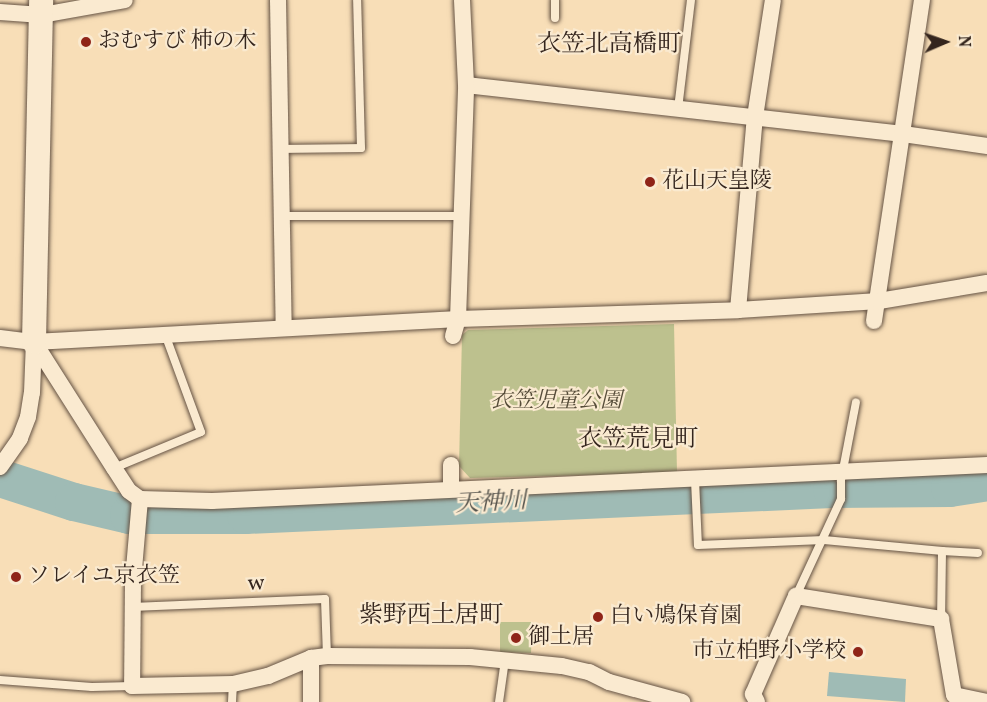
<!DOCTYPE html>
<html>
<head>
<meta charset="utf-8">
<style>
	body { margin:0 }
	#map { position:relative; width:987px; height:702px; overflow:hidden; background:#f8deb7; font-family:Vollkorn,"Noto Serif JP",serif }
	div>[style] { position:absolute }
	.green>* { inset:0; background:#bdc18e }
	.water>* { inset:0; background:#9fbbb5 }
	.river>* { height:38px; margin:-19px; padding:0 19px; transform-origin:19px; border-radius:19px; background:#9fbbb5 }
	.roads { filter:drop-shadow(0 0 2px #655344) drop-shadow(0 0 2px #655344) }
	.lane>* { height:8px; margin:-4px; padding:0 4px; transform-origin:4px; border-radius:4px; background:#faead0 }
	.street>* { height:16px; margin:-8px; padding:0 8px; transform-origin:8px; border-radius:8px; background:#faead0 }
	.secondary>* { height:24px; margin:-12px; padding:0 12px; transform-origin:12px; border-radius:12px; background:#faead0 }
	.dots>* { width:16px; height:16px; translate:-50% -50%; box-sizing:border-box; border:3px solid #faead0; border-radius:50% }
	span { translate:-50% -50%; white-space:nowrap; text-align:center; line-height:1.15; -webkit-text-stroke:4.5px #faead0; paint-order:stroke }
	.poi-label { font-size:22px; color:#34251d }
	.left { translate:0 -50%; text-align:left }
	.right { translate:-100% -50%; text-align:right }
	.park-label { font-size:22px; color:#564c39; font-style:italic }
	.street-label { font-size:22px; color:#34251d }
	.neighbourhood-label { font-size:24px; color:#34251d }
	.water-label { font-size:24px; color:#54524b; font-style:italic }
	.north { position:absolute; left:915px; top:12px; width:60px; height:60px; -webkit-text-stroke:4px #faead0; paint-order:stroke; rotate:88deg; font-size:16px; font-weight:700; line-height:24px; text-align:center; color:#34251d }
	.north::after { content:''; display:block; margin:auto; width:21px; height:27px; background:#34251d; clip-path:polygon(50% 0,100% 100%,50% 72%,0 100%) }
</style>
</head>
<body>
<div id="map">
	<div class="green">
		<div style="clip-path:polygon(674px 324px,677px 473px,470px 478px,459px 466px,462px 335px,468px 330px)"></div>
		<div style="clip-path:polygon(500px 622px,532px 622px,531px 653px,500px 652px)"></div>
	</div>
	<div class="water">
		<div style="clip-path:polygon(829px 672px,906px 679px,905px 702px,827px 696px)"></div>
	</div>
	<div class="river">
		<div style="left:0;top:478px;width:78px;rotate:18deg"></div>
		<div style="left:74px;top:502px;width:57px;rotate:13.3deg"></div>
		<div style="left:129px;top:515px;width:117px"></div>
		<div style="left:246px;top:515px;width:587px;rotate:-2.54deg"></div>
		<div style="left:832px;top:489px;width:118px;rotate:-0.5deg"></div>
		<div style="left:950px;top:488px;width:37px;rotate:-9deg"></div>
	</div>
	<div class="roads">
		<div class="lane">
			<div style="left:555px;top:18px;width:18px;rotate:-90deg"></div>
			<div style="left:678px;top:109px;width:110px;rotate:-83.2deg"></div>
			<div style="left:281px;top:149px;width:80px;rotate:-0.7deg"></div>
			<div style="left:361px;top:148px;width:148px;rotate:-91.5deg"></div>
			<div style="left:281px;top:216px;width:181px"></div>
			<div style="left:114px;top:468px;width:94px;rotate:-22.5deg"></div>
			<div style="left:201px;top:432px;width:104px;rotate:-110.2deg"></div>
			<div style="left:695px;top:480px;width:65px;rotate:87.4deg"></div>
			<div style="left:698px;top:545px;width:126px;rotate:-2.3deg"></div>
			<div style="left:824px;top:540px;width:119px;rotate:5.3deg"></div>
			<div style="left:942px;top:551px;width:68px;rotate:90.8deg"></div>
			<div style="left:942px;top:551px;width:36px;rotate:3deg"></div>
			<div style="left:796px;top:596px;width:107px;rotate:-65.1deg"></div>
			<div style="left:841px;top:499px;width:19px;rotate:-90deg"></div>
			<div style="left:841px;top:480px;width:79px;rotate:-79.1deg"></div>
			<div style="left:132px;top:607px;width:193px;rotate:-2.4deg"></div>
			<div style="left:325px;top:599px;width:57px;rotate:88deg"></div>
			<div style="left:0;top:680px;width:92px;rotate:4.4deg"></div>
			<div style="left:92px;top:687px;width:40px;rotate:-1.4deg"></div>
			<div style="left:232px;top:702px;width:18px;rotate:-87deg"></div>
			<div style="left:499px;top:702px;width:42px;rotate:-81.9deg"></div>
		</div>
		<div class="street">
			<div style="left:278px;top:0;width:328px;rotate:89deg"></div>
			<div style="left:0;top:12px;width:42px;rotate:4.1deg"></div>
			<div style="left:42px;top:15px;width:84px;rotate:-10.2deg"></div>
			<div style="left:466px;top:85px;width:440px;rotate:6.4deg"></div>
			<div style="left:903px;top:134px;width:85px;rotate:8.1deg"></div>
			<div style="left:738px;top:310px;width:194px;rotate:-85deg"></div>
			<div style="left:755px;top:117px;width:118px;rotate:-81.3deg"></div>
			<div style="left:874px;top:321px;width:325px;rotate:-81.5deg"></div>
			<div style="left:453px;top:336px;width:18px;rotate:-74deg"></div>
			<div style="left:458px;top:319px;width:234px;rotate:-88deg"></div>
			<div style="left:466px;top:85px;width:85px;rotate:-92.7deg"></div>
			<div style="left:0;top:338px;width:34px;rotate:7deg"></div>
			<div style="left:34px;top:342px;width:425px;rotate:-3.1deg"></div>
			<div style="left:458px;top:319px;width:280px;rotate:-1.8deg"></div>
			<div style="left:738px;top:310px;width:141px;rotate:-3.7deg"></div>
			<div style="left:879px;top:301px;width:109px;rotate:-9.5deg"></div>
			<div style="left:34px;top:342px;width:149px;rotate:57.6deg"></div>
			<div style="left:114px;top:468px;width:27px;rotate:57deg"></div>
			<div style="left:129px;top:491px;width:14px;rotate:36deg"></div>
			<div style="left:140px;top:499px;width:82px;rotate:94.9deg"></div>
			<div style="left:133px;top:581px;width:105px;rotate:90.5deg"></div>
			<div style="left:132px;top:686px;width:101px;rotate:-1.1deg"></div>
			<div style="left:233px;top:684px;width:36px;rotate:-13deg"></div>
			<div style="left:268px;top:676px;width:47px;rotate:-22.7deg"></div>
			<div style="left:311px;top:658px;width:16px;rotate:-7deg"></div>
			<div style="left:327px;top:656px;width:143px;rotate:0.4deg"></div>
			<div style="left:470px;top:657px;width:92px;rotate:5.6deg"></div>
			<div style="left:562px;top:666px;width:28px;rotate:13deg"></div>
			<div style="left:589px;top:672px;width:22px;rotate:27deg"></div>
			<div style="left:609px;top:682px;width:76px;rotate:15.3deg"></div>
			<div style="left:451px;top:465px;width:24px;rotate:90deg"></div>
			<div style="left:0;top:467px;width:35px;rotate:-55deg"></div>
			<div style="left:20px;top:438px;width:22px;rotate:-69deg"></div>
			<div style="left:28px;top:417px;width:24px;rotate:-81deg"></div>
			<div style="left:32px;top:393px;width:51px;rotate:-87.8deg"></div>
			<div style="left:140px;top:499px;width:72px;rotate:1.6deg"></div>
			<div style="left:212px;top:501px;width:776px;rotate:-2.66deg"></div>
			<div style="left:311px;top:702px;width:44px;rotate:-90deg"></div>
			<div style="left:757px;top:702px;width:9px;rotate:-117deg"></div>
			<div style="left:753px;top:694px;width:107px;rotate:-66.3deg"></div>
			<div style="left:796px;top:596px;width:147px;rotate:9deg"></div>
			<div style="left:941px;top:619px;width:77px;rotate:80.3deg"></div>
			<div style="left:954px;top:695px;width:34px;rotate:12deg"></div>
		</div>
		<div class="secondary">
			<div style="left:34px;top:342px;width:342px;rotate:-88.8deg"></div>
		</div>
	</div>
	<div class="dots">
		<div style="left:86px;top:42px;background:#8f2418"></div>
		<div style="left:650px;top:182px;background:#8f2418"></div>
		<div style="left:16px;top:577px;background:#8f2418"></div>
		<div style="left:598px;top:617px;background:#8f2418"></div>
		<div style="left:516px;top:638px;background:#8f2418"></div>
		<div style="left:858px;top:652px;background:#8f2418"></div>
	</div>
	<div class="poi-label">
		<span class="left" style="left:98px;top:42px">おむすび 柿の木</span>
		<span class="left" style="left:662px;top:182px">花山天皇陵</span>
		<span class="left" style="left:28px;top:577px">ソレイユ京衣笠</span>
		<span class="left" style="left:610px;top:617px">白い鳩保育園</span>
		<span class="left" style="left:528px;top:638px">御土居</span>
		<span class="right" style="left:846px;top:652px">市立柏野小学校</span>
	</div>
	<div class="park-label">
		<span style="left:556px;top:402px">衣笠児童公園</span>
	</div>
	<div class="street-label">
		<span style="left:256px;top:584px;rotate:-2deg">w</span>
	</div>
	<div class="neighbourhood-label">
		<span style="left:609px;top:46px">衣笠北高橋町</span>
		<span style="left:638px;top:441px">衣笠荒見町</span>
		<span style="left:431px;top:617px">紫野西土居町</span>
	</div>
	<div class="water-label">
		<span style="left:491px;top:504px;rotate:-3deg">天神川</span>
	</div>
	<div class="north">N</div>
</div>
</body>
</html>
